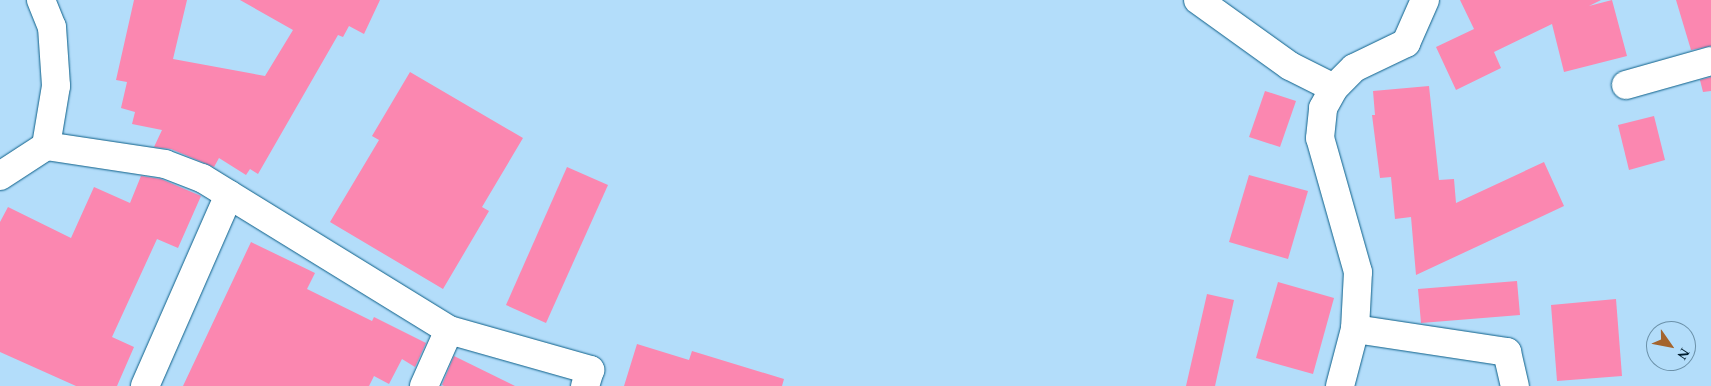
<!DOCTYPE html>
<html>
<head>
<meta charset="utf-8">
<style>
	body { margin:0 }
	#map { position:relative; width:1711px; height:386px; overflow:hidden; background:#b3ddfa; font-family:"Times New Roman",serif }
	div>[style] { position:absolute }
	.building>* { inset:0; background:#fb87b0 }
	.roads { filter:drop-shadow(0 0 1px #0c5f89) drop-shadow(0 0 1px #0c5f89) }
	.street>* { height:28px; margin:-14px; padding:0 14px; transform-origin:14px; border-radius:14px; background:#fff }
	span { translate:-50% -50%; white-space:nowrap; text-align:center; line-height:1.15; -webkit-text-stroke:4px #b3ddfa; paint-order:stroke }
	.north { position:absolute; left:1646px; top:321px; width:50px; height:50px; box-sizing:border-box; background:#b3ddfa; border:1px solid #6b91a9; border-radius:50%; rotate:123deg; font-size:14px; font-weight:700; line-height:20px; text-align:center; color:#001e2f }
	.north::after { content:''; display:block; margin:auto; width:18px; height:22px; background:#a4642d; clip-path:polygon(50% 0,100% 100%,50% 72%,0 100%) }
</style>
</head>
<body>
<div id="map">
	<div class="building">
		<div style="clip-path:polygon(134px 0,187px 0,173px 59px,265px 76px,293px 30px,240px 0,380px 0,364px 34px,349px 26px,343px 37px,338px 35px,258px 174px,250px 169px,246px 175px,219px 158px,214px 167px,171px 149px,154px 147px,162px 130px,132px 124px,135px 112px,121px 108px,127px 82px,116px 80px)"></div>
		<div style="clip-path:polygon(1460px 0,1601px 0,1589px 6px,1612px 0,1627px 56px,1564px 72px,1552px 24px,1494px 52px,1501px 68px,1456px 90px,1436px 47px,1474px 29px)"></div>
		<div style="clip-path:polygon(1676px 0,1711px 0,1711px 46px,1691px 50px)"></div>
		<div style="clip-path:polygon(410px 72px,523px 138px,482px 207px,489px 211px,443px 289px,330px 222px,379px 140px,372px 136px)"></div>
		<div style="clip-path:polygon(1711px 77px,1711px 91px,1703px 92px,1700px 80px)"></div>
		<div style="clip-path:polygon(1429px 86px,1439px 180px,1454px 179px,1456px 203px,1544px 162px,1564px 206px,1416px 275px,1411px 217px,1395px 219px,1391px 177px,1380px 178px,1372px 115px,1375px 115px,1373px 91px)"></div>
		<div style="clip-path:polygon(1265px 91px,1296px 101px,1280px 147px,1249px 137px)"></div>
		<div style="clip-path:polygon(1654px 116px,1665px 160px,1629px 170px,1618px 125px)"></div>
		<div style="clip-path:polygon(567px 167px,608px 185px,546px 323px,506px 305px)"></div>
		<div style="clip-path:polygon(1249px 175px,1308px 191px,1288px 259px,1229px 242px)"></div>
		<div style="clip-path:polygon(141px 176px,161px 179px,201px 196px,178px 248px,157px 239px,112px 337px,134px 347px,117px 386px,76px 386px,0 352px,0 222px,8px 207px,71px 238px,94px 187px,130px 203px)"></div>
		<div style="clip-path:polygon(251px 242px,315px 273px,307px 289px,372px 321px,374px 317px,426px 343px,415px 367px,402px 359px,389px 384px,374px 376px,369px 386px,183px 386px)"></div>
		<div style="clip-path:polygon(1517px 281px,1520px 315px,1421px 323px,1418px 289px)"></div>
		<div style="clip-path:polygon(1278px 282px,1334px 298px,1313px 374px,1256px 358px)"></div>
		<div style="clip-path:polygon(1207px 294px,1234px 300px,1215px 386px,1186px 386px)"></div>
		<div style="clip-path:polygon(1616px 299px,1622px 376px,1557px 381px,1551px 305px)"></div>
		<div style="clip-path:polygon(637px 344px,689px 360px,692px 351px,784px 379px,782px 386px,624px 386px)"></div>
		<div style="clip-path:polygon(454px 356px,515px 386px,444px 386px,442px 385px)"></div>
	</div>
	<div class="roads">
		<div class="street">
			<div style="left:41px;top:0;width:29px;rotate:68deg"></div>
			<div style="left:52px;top:27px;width:59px;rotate:86.1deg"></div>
			<div style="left:56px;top:86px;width:61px;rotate:99.5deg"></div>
			<div style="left:1198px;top:0;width:113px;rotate:35.7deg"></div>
			<div style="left:1290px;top:66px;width:49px;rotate:26.6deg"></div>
			<div style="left:1626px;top:85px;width:88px;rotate:-15.8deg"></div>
			<div style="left:0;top:176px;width:55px;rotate:-33.1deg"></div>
			<div style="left:46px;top:146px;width:120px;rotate:8.6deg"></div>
			<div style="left:165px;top:164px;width:40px;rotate:21deg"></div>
			<div style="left:202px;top:178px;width:290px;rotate:31.6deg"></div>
			<div style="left:449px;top:330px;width:147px;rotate:15.8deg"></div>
			<div style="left:590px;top:370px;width:17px;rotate:107deg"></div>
			<div style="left:1355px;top:329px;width:154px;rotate:8.6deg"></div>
			<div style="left:1507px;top:352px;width:35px;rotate:77deg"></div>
			<div style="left:145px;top:386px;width:209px;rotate:-66.3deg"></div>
			<div style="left:424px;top:386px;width:61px;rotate:-65.9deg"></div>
			<div style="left:1340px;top:386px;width:59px;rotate:-75.3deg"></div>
			<div style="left:1355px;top:329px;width:57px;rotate:-87deg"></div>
			<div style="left:1358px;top:272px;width:139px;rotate:-105.8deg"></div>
			<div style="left:1320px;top:138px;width:30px;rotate:-84deg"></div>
			<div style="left:1323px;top:108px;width:23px;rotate:-61deg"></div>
			<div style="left:1334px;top:88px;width:28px;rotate:-45deg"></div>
			<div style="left:1354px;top:68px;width:58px;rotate:-25.7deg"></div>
			<div style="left:1406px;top:43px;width:47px;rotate:-66.2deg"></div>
		</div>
	</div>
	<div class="north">N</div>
</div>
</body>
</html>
